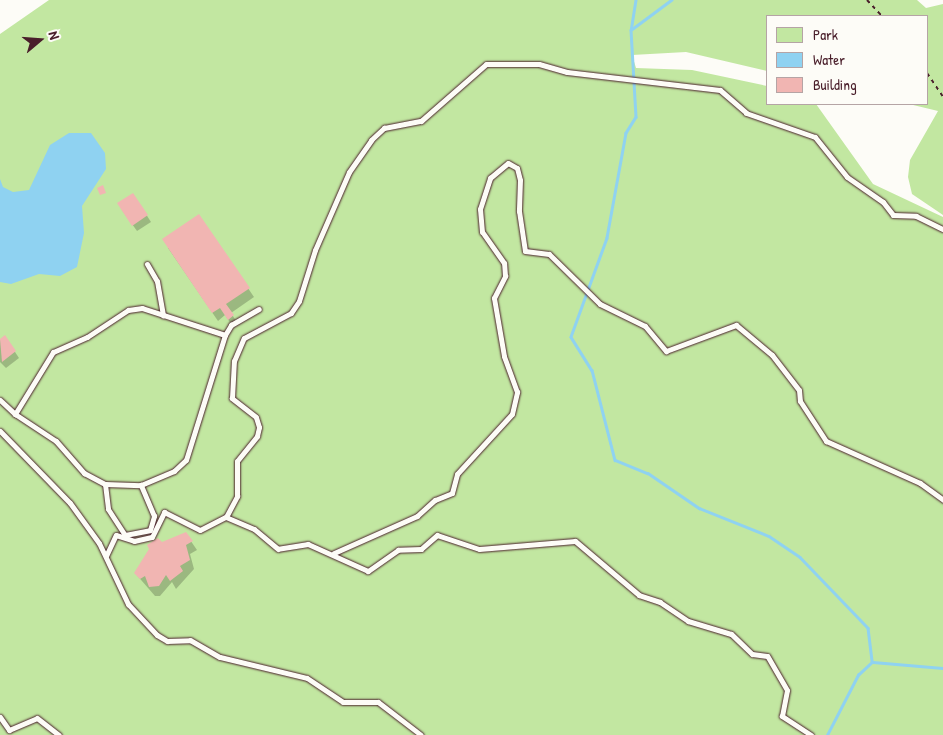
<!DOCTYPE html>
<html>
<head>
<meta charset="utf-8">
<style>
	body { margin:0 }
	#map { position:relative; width:943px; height:735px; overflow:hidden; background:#fdfcf7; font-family:"Patrick Hand",sans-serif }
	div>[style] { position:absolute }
	.green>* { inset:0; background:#c2e7a1 }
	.water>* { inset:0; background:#8fd2f1 }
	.shadow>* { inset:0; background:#0003 }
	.stream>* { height:2.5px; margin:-1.25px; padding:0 1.25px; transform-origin:1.25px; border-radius:1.25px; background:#8fd2f1 }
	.building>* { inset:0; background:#f1b5b2 }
	.path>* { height:2px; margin-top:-1px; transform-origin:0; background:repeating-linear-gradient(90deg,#4a1f2b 0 4px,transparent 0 8px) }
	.roads { filter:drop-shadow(0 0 1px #4a1f2b) drop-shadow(0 0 1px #4a1f2b) }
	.service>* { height:5px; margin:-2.5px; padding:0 2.5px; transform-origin:2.5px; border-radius:2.5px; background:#fdfcf7 }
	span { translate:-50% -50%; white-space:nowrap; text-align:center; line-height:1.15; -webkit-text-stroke:4px #fdfcf7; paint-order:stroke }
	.legend { position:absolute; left:766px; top:15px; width:162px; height:90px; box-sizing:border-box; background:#fdfcf7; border:1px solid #b5a4a5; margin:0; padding:6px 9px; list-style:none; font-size:15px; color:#4a1f2b }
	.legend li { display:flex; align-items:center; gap:10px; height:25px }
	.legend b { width:25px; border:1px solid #b5a4a5 }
	.north { position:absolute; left:15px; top:15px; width:50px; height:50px; -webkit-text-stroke:4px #fdfcf7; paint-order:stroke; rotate:72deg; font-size:14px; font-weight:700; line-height:20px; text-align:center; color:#4a1f2b }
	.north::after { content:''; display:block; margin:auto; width:18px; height:22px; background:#4a1f2b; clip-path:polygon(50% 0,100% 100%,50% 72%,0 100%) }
</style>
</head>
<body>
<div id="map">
	<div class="green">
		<div style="clip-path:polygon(49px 0,917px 0,926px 8px,943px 4px,943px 215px,912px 194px,908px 177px,910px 160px,938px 111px,909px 104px,927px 104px,927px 16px,767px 16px,767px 71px,686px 52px,632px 55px,636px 68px,692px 70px,767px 86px,767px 104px,816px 104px,873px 184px,943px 217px,943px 735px,0 735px,0 34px)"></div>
	</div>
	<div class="water">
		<div style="clip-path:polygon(69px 133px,91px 133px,105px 153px,106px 169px,82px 206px,84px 233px,77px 267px,60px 276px,39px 274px,11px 284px,0 282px,0 179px,3px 187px,13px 192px,29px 190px,50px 145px)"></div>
	</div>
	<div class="shadow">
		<div style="clip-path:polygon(133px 194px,151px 222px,137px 231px,122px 210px)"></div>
		<div style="clip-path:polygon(199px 216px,254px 297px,231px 313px,238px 324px,233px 327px,225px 315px,218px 321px,168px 248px)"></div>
		<div style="clip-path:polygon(5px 337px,19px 358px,6px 368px,0 362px,0 340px)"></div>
		<div style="clip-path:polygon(186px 534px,197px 550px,190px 554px,194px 569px,176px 589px,172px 582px,160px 596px,155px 596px,135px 573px,162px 544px)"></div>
	</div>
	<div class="stream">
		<div style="left:636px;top:0;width:30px;rotate:99deg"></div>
		<div style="left:631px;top:30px;width:87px;rotate:86.7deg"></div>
		<div style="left:636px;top:117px;width:19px;rotate:122deg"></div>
		<div style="left:626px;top:133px;width:107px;rotate:100.3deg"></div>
		<div style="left:607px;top:238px;width:105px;rotate:110deg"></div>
		<div style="left:571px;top:337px;width:39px;rotate:58deg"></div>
		<div style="left:592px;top:370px;width:93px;rotate:75.7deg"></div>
		<div style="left:615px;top:460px;width:35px;rotate:22deg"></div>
		<div style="left:648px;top:473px;width:62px;rotate:34.5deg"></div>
		<div style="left:699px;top:508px;width:75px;rotate:21.8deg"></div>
		<div style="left:769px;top:536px;width:37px;rotate:34deg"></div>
		<div style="left:800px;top:557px;width:98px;rotate:46.2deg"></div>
		<div style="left:868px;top:628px;width:34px;rotate:83deg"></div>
		<div style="left:632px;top:29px;width:49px;rotate:-36.6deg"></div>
		<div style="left:873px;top:662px;width:70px;rotate:4.9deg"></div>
		<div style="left:827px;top:735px;width:68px;rotate:-62.7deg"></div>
		<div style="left:858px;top:675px;width:19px;rotate:-43deg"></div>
	</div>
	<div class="building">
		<div style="clip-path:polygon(103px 185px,106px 193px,100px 195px,97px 188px)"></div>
		<div style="clip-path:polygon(133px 193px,148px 215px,132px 226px,117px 203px)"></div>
		<div style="clip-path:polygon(199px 214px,250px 288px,226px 304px,234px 315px,228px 320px,220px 308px,212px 313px,162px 239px)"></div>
		<div style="clip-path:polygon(5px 335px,16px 351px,2px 362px,0 339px)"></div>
		<div style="clip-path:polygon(186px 532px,193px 541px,186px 545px,190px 560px,180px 566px,183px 571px,170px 581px,166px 575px,159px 586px,149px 587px,145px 576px,140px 579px,134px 573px,149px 549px,147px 545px,158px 538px,162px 542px)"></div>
	</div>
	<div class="path">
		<div style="left:867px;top:0;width:22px;rotate:47deg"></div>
		<div style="left:927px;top:73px;width:29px;rotate:56deg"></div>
	</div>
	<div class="roads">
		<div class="service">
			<div style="left:147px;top:264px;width:20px;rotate:60deg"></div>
			<div style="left:157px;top:281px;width:35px;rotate:80deg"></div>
			<div style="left:225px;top:335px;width:87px;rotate:-162deg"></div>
			<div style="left:142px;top:308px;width:14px;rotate:172deg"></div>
			<div style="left:128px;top:310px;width:49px;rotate:146.6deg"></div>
			<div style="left:87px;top:337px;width:37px;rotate:156deg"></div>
			<div style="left:53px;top:352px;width:73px;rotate:121.5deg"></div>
			<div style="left:15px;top:414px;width:49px;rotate:33.4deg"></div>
			<div style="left:56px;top:441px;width:43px;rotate:48.8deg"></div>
			<div style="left:84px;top:473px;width:24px;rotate:28deg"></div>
			<div style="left:105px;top:484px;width:36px;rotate:2deg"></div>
			<div style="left:141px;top:485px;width:36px;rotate:-23deg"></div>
			<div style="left:174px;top:471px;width:16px;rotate:-43deg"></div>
			<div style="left:186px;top:460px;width:131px;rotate:-72.7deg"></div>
			<div style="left:225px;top:335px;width:12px;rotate:-59deg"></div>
			<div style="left:231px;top:325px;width:32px;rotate:-30deg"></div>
			<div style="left:0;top:400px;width:21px;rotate:43deg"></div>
			<div style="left:0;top:431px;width:100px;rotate:45.8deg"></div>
			<div style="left:70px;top:503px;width:49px;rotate:54.1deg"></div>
			<div style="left:99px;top:543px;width:68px;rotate:64.6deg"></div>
			<div style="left:128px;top:604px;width:42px;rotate:46.9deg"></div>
			<div style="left:157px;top:635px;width:12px;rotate:31deg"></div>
			<div style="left:167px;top:641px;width:23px;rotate:-2deg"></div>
			<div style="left:190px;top:640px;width:34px;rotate:30deg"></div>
			<div style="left:220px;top:657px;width:89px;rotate:13.6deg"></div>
			<div style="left:307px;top:678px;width:43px;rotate:33.7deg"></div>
			<div style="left:343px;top:702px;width:35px"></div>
			<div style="left:378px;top:702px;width:54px;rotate:37.5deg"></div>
			<div style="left:105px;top:484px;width:25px;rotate:83deg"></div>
			<div style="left:108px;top:509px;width:31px;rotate:57deg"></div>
			<div style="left:125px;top:535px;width:25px;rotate:-11deg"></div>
			<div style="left:150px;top:530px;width:15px;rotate:-74deg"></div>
			<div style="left:154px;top:516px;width:34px;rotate:-113deg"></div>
			<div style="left:334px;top:553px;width:91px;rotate:-24deg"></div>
			<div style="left:417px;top:516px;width:24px;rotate:-42deg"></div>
			<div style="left:435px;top:500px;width:18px;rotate:-22deg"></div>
			<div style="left:452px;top:493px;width:20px;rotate:-75deg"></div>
			<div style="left:457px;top:474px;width:81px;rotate:-47.5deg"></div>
			<div style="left:512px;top:414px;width:23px;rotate:-77deg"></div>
			<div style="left:517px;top:392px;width:38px;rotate:-110deg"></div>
			<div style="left:504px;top:356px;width:59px;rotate:-99.8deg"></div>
			<div style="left:494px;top:298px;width:25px;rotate:-63deg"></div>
			<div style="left:505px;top:276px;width:13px;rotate:-94deg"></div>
			<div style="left:504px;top:263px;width:38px;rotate:-125deg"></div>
			<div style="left:482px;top:232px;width:23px;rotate:-95deg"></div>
			<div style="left:480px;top:209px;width:33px;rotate:-72deg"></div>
			<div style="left:490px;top:178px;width:23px;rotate:-40deg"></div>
			<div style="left:508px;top:163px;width:10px;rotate:29deg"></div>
			<div style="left:517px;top:168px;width:12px;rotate:76deg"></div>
			<div style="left:520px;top:180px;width:31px;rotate:92deg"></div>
			<div style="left:519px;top:211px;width:40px;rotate:81.5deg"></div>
			<div style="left:525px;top:251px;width:24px;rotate:7deg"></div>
			<div style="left:549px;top:254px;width:71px;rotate:44.4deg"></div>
			<div style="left:600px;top:304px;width:50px;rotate:26.1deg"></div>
			<div style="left:645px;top:326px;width:33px;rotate:50deg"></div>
			<div style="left:666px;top:351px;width:75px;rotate:-20.4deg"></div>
			<div style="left:736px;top:325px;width:47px;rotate:39.8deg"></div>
			<div style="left:772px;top:355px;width:44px;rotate:52.4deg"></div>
			<div style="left:799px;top:390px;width:11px;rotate:85deg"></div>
			<div style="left:800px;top:401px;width:48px;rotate:57deg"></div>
			<div style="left:826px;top:441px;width:103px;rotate:24.1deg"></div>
			<div style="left:920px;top:483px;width:29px;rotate:36deg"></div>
			<div style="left:106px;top:556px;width:23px;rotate:-65deg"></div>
			<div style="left:116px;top:535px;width:19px;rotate:18deg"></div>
			<div style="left:134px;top:541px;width:18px;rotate:-13deg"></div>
			<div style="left:152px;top:537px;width:28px;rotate:-64deg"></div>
			<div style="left:164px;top:512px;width:40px;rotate:26.6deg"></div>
			<div style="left:200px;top:530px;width:29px;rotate:-27deg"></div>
			<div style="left:0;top:717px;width:16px;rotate:55deg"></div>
			<div style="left:9px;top:730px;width:30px;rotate:-23deg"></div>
			<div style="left:37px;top:718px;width:28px;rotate:38deg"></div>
			<div style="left:811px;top:735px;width:35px;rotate:-147deg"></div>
			<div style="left:782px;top:716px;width:26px;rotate:-79deg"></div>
			<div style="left:787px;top:690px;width:39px;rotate:-120deg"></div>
			<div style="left:767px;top:656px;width:15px;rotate:-172deg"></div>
			<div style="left:752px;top:654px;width:29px;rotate:-136deg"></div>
			<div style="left:731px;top:634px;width:45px;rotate:-163.2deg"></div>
			<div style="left:688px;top:621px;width:34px;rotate:-146deg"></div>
			<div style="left:660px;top:602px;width:22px;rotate:-162deg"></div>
			<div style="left:639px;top:595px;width:84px;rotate:-139.8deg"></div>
			<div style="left:575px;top:541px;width:96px;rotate:175.2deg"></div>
			<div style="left:479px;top:549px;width:44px;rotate:-161.6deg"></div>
			<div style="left:437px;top:535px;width:21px;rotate:139deg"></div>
			<div style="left:421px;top:549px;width:23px;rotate:178deg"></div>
			<div style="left:398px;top:550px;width:37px;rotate:145deg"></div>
			<div style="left:368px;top:571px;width:66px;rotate:-155.8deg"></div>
			<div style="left:308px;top:544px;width:30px;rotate:171deg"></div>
			<div style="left:278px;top:549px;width:31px;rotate:-140deg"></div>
			<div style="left:254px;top:529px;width:30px;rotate:-157deg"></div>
			<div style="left:226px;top:517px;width:24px;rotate:-62deg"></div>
			<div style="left:237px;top:496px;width:35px;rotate:-90deg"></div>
			<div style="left:237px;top:461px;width:32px;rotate:-51deg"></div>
			<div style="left:257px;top:436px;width:9px;rotate:-77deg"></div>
			<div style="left:259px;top:427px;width:10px;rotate:-107deg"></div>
			<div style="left:256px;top:417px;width:31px;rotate:-142deg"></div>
			<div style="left:232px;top:398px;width:37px;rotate:-87deg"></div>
			<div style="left:234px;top:361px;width:25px;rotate:-67deg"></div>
			<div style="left:244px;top:338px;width:53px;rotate:-28deg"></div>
			<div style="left:291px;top:313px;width:14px;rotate:-56deg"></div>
			<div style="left:299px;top:301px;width:53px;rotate:-72.6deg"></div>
			<div style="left:315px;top:250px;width:85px;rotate:-66.4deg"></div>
			<div style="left:349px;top:172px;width:39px;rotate:-55deg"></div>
			<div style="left:371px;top:140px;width:18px;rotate:-43deg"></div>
			<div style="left:384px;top:128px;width:38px;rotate:-11deg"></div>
			<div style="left:421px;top:121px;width:86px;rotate:-41.2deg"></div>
			<div style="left:486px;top:64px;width:53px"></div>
			<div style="left:539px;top:64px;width:29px;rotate:16deg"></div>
			<div style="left:567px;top:72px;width:154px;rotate:6.7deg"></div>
			<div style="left:720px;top:90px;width:35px;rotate:41deg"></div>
			<div style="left:746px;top:113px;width:73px;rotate:19.2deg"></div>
			<div style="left:815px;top:137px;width:51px;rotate:51.3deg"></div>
			<div style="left:847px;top:177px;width:44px;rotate:34.8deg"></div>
			<div style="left:883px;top:202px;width:16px;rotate:52deg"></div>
			<div style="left:893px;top:215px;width:23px;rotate:2deg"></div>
			<div style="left:916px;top:216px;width:30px;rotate:26deg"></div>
		</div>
	</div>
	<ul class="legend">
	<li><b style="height:14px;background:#c2e7a1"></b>Park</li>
	<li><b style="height:14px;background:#8fd2f1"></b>Water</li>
	<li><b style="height:14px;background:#f1b5b2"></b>Building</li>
	</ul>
	<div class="north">N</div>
</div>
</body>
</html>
